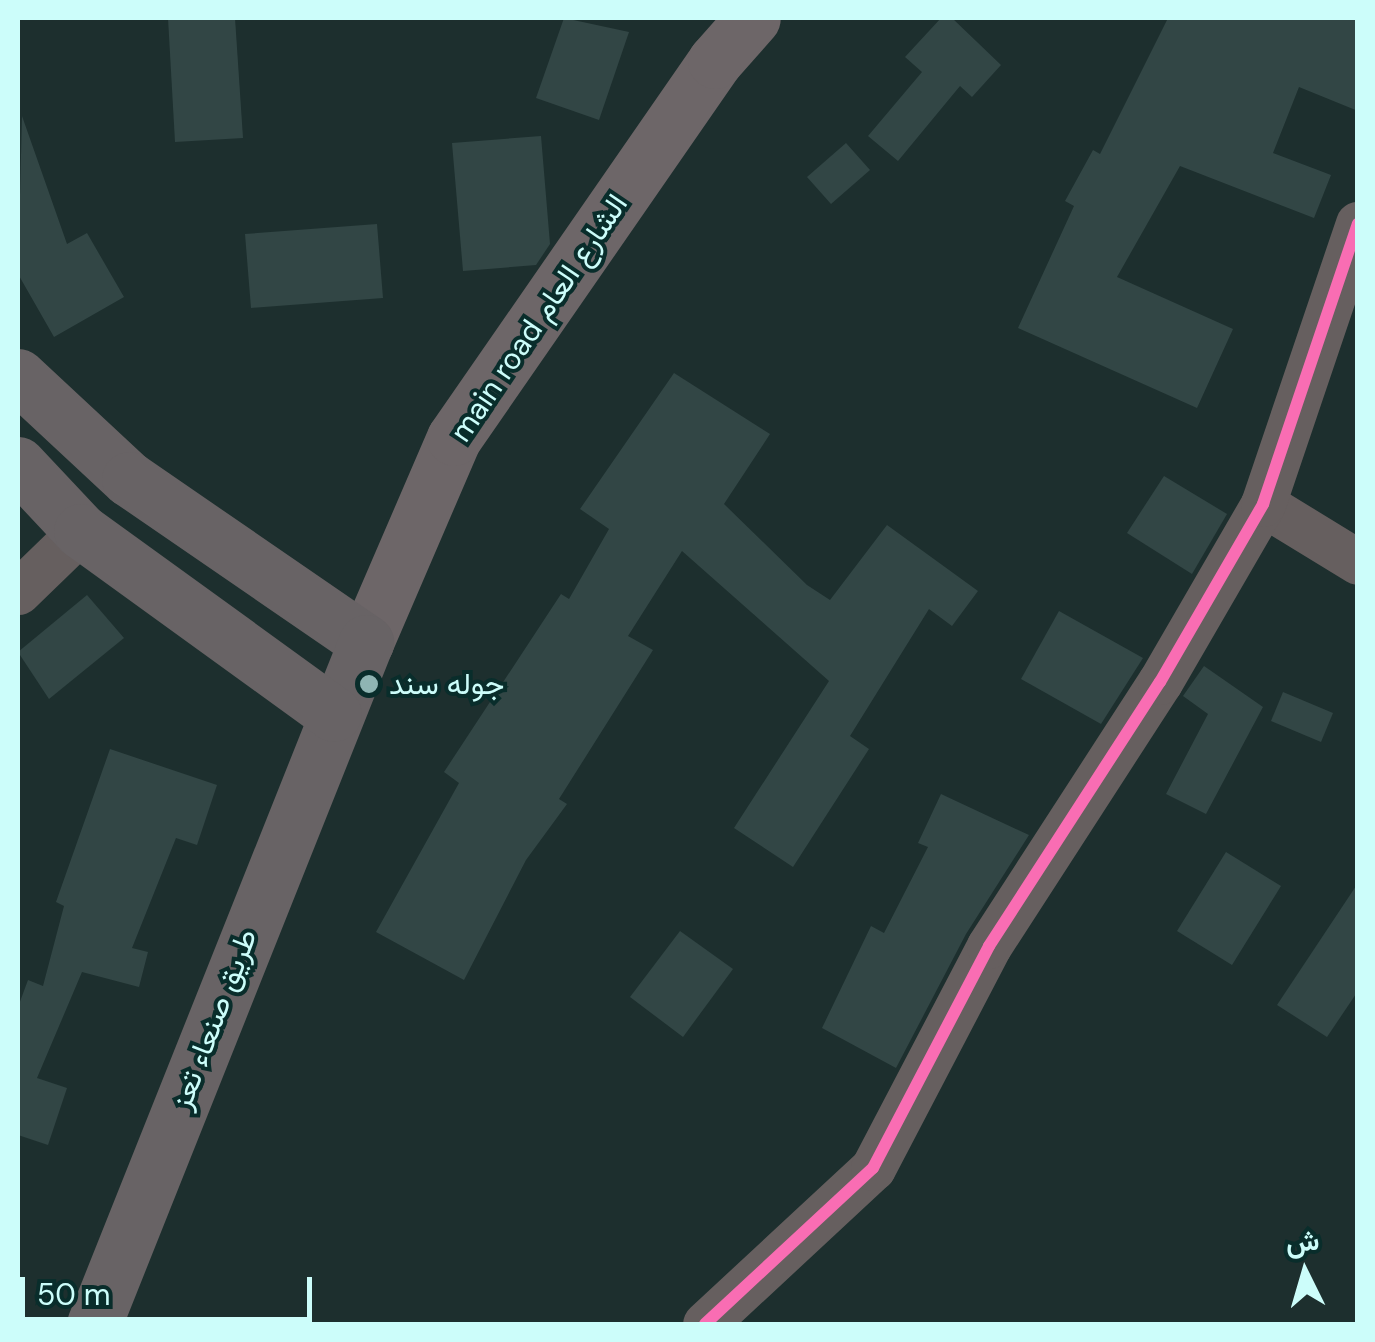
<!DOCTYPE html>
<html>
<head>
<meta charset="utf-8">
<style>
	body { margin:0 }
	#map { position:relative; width:1375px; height:1342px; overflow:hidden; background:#1d2f2e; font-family:"DM Sans",Vazirmatn,sans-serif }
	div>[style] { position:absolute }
	.building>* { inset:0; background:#324645 }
	.minor>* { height:45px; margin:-22.5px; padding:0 22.5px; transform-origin:22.5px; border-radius:22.5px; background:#665f5f }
	.major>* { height:55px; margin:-27.5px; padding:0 27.5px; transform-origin:27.5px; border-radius:27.5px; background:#6d6668 }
	.highway>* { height:55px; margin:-27.5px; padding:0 27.5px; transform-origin:27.5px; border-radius:27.5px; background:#686365 }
	.cycleway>* { height:12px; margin:-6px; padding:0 6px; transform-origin:6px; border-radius:6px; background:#f96db3 }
	.dots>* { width:28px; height:28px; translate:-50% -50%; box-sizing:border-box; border:5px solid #092d2b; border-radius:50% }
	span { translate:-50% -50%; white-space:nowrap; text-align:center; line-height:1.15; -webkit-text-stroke:8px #092d2b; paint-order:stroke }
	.street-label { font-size:30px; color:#ccfdfa }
	.poi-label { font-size:30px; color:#ccfdfa }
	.left { translate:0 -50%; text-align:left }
	.frame { position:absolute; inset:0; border:20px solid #ccfdfa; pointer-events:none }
	.north { position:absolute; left:1255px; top:1222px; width:100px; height:100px; -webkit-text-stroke:8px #092d2b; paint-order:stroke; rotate:355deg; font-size:28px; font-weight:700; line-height:40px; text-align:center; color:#ccfdfa }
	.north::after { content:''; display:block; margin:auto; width:35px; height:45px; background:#ccfdfa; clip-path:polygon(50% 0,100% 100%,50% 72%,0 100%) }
	.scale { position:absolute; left:20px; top:1277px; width:292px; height:45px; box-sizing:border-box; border:5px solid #ccfdfa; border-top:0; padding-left:12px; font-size:30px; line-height:35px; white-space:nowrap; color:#ccfdfa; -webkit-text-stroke:8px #092d2b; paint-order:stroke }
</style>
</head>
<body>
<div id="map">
	<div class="building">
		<div style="clip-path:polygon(168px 18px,235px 18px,243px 138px,175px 142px)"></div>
		<div style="clip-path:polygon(564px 18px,629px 32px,599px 120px,536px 98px)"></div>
		<div style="clip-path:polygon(941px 18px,952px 18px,1001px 65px,972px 97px,960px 86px,898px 161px,868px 136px,922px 72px,905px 57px)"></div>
		<div style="clip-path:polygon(1168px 18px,1358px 18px,1358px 111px,1299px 87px,1273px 153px,1331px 175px,1314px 218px,1180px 166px,1117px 277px,1233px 329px,1197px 408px,1018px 328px,1074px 206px,1065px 201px,1093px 150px,1100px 154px)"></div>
		<div style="clip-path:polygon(22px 116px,67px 244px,87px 233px,124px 297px,54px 337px,18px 274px)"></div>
		<div style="clip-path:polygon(541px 136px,550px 244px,536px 265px,463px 271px,452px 143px)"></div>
		<div style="clip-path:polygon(846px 143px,870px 170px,831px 204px,807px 177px)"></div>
		<div style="clip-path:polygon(377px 224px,383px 298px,251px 308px,245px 234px)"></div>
		<div style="clip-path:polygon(674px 373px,770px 434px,724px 504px,807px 585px,830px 600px,887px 525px,978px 591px,952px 626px,929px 609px,850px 736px,869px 749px,793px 867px,734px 828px,829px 681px,682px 551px,628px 636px,653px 650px,559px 799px,567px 804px,526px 860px,464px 980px,376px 932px,459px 783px,444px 772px,561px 594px,569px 599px,609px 529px,580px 509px)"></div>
		<div style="clip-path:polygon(1164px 476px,1227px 514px,1192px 574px,1127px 533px)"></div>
		<div style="clip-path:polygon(87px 595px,124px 638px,49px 699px,18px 652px)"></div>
		<div style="clip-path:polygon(1059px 611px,1143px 658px,1101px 724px,1021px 679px)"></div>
		<div style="clip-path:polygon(1204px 666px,1263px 707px,1206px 814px,1166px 794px,1208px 714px,1183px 696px)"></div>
		<div style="clip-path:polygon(1283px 692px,1333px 713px,1321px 742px,1271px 721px)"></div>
		<div style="clip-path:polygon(110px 749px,217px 785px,197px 845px,176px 838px,132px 948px,148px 952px,139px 987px,82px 972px,37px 1078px,67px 1088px,48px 1145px,18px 1135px,18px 1007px,28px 980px,43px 986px,64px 906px,56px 902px)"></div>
		<div style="clip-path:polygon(941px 794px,1029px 835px,966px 934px,896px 1068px,822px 1028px,871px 926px,884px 933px,928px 847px,918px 843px)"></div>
		<div style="clip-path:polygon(1226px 852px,1281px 886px,1232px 965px,1177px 931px)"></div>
		<div style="clip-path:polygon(1358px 883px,1358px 991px,1327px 1037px,1277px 1005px)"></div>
		<div style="clip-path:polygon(680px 931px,733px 969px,683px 1037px,630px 997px)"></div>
	</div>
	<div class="minor">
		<div style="left:1263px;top:504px;width:111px;rotate:31.4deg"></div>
		<div style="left:18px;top:592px;width:88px;rotate:-44.1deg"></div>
		<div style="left:705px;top:1324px;width:229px;rotate:-42.9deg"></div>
		<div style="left:873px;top:1168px;width:250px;rotate:-62.4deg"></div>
		<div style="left:989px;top:946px;width:315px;rotate:-57.1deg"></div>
		<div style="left:1160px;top:682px;width:206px;rotate:-59.9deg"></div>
		<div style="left:1263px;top:504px;width:296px;rotate:-71.3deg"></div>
	</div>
	<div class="major">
		<div style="left:366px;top:642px;width:222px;rotate:-66.7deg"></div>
		<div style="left:454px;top:438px;width:459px;rotate:-55.3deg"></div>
		<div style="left:715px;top:61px;width:57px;rotate:-48.5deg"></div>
	</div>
	<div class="highway">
		<div style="left:18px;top:376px;width:151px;rotate:42.9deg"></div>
		<div style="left:129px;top:479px;width:288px;rotate:34.5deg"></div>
		<div style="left:366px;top:642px;width:734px;rotate:111.74deg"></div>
		<div style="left:18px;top:464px;width:92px;rotate:46.8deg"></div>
		<div style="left:81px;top:531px;width:312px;rotate:35.9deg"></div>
	</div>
	<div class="cycleway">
		<div style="left:705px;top:1324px;width:229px;rotate:-42.9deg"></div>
		<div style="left:873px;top:1168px;width:250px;rotate:-62.4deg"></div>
		<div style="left:989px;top:946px;width:315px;rotate:-57.1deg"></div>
		<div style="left:1160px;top:682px;width:206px;rotate:-59.9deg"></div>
		<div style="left:1263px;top:504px;width:296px;rotate:-71.3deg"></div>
	</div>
	<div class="dots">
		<div style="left:369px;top:684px;background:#8fb5b3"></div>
	</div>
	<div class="street-label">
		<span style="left:539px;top:318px;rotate:-56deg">main road الشارع العام</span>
		<span style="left:214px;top:1019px;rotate:-69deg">طريق صنعاء تعز</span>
	</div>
	<div class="poi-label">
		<span class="left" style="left:389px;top:684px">جوله سند</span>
	</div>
	<div class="frame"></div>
	<div class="north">ش</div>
	<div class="scale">50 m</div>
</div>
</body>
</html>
